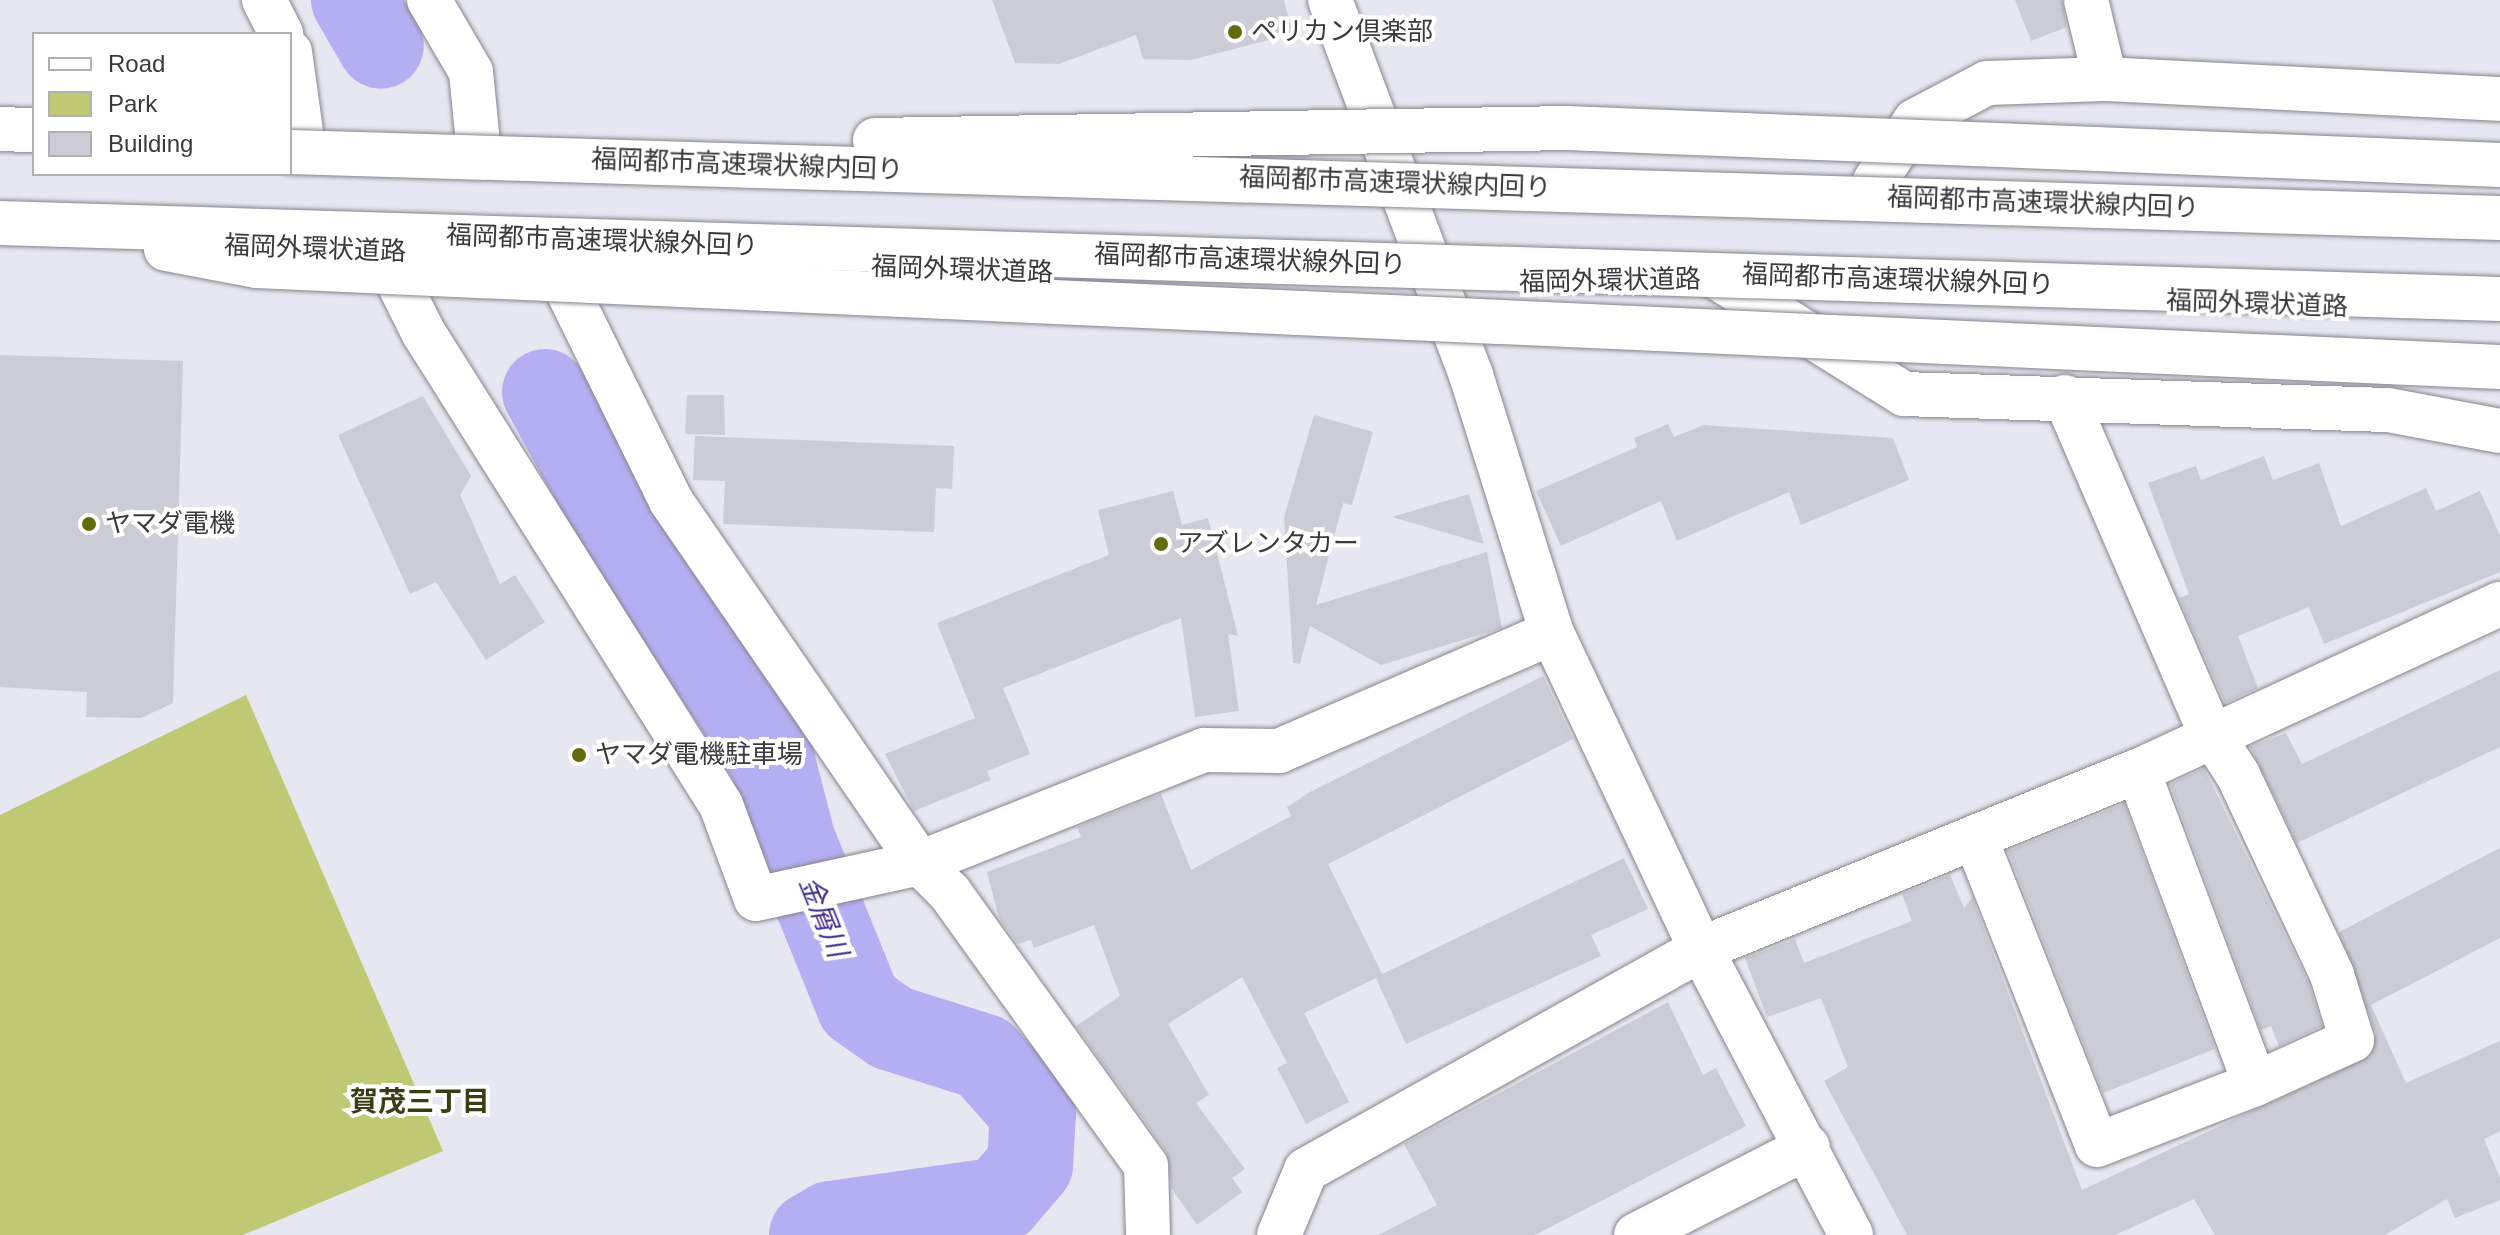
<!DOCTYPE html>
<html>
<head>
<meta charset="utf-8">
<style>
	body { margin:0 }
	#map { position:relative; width:2500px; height:1235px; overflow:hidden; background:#e7e7f2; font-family:Arial,"Noto Sans JP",sans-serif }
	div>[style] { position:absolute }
	.green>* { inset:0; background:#c1c874 }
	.river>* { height:86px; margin:-43px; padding:0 43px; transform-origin:43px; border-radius:43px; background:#b4aff2 }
	.building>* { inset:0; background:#ccccd6 }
	.roads { filter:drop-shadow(0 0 2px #85848e) drop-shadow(0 0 2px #85848e) }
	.minor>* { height:44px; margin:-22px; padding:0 22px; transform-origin:22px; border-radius:22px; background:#fff }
	.highway>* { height:44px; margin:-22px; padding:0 22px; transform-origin:22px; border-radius:22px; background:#fff }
	.bridges { filter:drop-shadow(0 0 2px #85848e) drop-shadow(0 0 2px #85848e) }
	.highway-bridge>* { height:44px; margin:-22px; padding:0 22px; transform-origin:22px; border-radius:22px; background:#fff }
	.dots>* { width:22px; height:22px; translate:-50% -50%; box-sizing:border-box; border:4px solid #fff; border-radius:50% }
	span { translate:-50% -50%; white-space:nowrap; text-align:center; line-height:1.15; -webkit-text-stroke:8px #fff; paint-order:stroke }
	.poi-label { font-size:26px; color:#3a3a3e }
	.left { translate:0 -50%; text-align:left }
	.street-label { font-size:26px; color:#3a3a3e }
	.water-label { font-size:28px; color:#3f2b88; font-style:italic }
	.neighbourhood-label { font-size:28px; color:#3a3d14; font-weight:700 }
	.legend { position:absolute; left:32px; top:32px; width:260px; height:144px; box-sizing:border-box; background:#fff; border:2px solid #b0b0b2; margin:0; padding:10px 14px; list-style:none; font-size:24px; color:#3a3a3e }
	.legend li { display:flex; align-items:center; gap:16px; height:40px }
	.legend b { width:40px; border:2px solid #b0b0b2 }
</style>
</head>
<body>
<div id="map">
	<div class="green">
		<div style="clip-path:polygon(246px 695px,443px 1151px,243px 1235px,0 1235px,0 815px)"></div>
	</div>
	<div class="river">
		<div style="left:354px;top:0;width:53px;rotate:59.6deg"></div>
		<div style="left:545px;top:392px;width:127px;rotate:61.2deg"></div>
		<div style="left:606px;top:503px;width:307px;rotate:57.2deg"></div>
		<div style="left:772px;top:761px;width:81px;rotate:75.6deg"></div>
		<div style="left:792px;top:839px;width:179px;rotate:68deg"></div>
		<div style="left:859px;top:1005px;width:40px;rotate:34.9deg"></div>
		<div style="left:892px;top:1028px;width:96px;rotate:17.5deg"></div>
		<div style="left:984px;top:1057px;width:74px;rotate:48.3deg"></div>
		<div style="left:1033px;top:1112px;width:53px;rotate:93.2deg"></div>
		<div style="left:1030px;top:1165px;width:46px;rotate:130.6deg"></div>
		<div style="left:1000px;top:1200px;width:171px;rotate:171.9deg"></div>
		<div style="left:831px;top:1224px;width:22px;rotate:150deg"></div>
	</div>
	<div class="building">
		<div style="clip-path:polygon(992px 0,1284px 0,1293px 34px,1191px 60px,1143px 59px,1136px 35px,1059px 64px,1015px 63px)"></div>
		<div style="clip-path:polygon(2015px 0,2062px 0,2067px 27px,2031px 41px)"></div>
		<div style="clip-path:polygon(0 355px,183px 361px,173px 703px,141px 718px,86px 717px,87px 692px,0 687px)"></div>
		<div style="clip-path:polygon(687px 395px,724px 395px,725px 435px,685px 434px)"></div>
		<div style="clip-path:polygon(423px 396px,471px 476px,460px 495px,500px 584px,515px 575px,545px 622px,486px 660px,436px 582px,410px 594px,338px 435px)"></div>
		<div style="clip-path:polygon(1314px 415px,1373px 432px,1352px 505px,1343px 503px,1316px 605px,1487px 552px,1502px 628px,1381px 665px,1310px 626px,1300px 664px,1293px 663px,1284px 517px)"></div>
		<div style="clip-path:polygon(1668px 424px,1674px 437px,1704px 425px,1893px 438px,1909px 480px,1801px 525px,1789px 492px,1677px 541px,1661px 501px,1561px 546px,1536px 491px,1637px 447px,1634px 438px)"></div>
		<div style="clip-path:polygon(695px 436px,954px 446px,952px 489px,936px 488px,934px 532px,723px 524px,725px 481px,693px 480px)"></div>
		<div style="clip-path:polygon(2264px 456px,2273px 480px,2319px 463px,2341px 526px,2426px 488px,2436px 511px,2480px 491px,2500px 535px,2500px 572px,2324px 644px,2309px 607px,2238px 636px,2258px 688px,2225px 703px,2179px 598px,2189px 594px,2148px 483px,2196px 466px,2201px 480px)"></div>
		<div style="clip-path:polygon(1173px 491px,1182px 525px,1208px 518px,1238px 636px,1228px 634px,1239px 711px,1195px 717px,1181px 618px,1003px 688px,1030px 754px,987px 771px,991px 780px,914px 811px,885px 754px,975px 718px,937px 623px,1109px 555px,1098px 510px)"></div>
		<div style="clip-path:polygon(1469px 494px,1484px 544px,1392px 517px)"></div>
		<div style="clip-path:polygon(2500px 670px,2500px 747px,2297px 843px,2250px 747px,2286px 733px,2302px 764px)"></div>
		<div style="clip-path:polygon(1543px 676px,1573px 739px,1328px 864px,1382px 974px,1624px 858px,1648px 909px,1591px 935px,1601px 956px,1406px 1044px,1376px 978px,1304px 1013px,1349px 1102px,1306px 1124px,1277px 1068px,1287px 1063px,1242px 977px,1168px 1024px,1209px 1095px,1196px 1103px,1245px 1169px,1232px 1178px,1242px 1192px,1197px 1225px,1172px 1189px,1166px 1151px,1076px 1026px,1120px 996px,1094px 925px,1034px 948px,1031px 940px,1018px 944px,999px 918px,987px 872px,1081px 837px,1077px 827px,1161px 794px,1191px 870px,1291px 816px,1287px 807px,1310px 792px)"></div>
		<div style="clip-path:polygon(2204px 768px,2309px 984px,2322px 1026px,2279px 1046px,2271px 1026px,2261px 1030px,2170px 784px)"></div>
		<div style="clip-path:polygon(2124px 804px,2215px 1049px,2103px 1093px,2008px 851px)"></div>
		<div style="clip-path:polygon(2500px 848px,2500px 938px,2371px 1005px,2406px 1083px,2500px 1041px,2500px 1131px,2484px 1139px,2500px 1178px,2500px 1200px,2455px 1218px,2447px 1199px,2385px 1235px,2215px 1235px,2194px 1199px,2115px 1235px,1907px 1235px,1824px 1081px,1848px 1067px,1821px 998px,1767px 1017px,1745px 958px,1795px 939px,1804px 963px,1912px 921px,1902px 894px,1950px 875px,1964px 908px,1972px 897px,2082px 1190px,2371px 1056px,2376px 1033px,2339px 932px)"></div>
		<div style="clip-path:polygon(1668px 1002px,1703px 1075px,1716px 1068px,1746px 1126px,1535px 1235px,1378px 1235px,1437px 1205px,1404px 1144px)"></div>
	</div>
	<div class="roads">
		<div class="minor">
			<div style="left:264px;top:0;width:38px;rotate:63deg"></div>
			<div style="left:429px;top:0;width:83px;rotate:59.7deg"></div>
			<div style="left:471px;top:72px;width:72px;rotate:84.4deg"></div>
			<div style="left:1330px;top:0;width:401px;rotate:69.4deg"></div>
			<div style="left:1471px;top:375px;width:270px;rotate:72.6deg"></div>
			<div style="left:1552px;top:633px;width:349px;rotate:64.8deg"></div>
			<div style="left:1701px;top:949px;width:323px;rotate:62.3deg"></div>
			<div style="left:2086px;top:0;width:81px;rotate:76.5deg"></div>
			<div style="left:290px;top:52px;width:87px;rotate:82.1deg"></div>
			<div style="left:1875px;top:181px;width:72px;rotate:-56.3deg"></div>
			<div style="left:1915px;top:121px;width:81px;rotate:-27.8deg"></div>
			<div style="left:1987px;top:83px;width:118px;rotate:-1.9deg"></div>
			<div style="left:2105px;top:79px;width:396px;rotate:2.9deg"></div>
			<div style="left:382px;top:250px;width:92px;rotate:63.4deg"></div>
			<div style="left:423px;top:332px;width:559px;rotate:57.79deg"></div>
			<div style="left:721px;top:805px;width:100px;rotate:69.6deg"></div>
			<div style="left:756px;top:899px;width:168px;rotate:-12.4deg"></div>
			<div style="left:920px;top:863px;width:306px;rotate:-21.7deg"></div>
			<div style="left:1204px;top:750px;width:75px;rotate:0.8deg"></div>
			<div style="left:1279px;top:751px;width:297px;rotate:-23.4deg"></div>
			<div style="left:552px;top:259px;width:270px;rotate:63.8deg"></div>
			<div style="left:671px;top:501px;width:439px;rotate:55.5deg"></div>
			<div style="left:920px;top:863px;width:42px;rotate:45deg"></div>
			<div style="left:950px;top:893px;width:336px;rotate:54.3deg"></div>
			<div style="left:1146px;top:1166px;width:69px;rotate:88.3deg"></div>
			<div style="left:1721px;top:280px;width:216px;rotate:31.9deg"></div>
			<div style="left:1904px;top:394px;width:484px;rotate:1.9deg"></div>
			<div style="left:2388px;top:410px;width:114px;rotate:10.6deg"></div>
			<div style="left:2065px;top:397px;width:365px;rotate:66.6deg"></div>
			<div style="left:2210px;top:732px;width:51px;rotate:56.9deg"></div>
			<div style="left:2238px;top:775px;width:221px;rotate:64.8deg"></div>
			<div style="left:2332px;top:975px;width:68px;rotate:72.9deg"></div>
			<div style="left:2352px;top:1040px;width:107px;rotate:155.6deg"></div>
			<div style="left:1975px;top:837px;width:331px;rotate:68.4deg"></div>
			<div style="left:2097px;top:1145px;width:169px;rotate:-21.1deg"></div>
			<div style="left:2255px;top:1084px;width:334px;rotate:-110.5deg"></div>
			<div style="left:1279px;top:1235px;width:70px;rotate:-67.4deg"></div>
			<div style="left:1306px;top:1170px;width:453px;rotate:-29.2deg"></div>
			<div style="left:1701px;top:949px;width:472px;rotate:-22.2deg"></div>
			<div style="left:2138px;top:771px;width:399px;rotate:-24.8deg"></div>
			<div style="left:1636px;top:1235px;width:193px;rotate:-27.1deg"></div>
		</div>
		<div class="highway">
			<div style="left:0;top:129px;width:34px;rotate:2deg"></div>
		</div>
	</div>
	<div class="bridges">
		<div class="highway-bridge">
			<div style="left:875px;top:140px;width:692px;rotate:-0.99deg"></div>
			<div style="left:1567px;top:128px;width:934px;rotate:2.27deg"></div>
			<div style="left:290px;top:152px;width:2211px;rotate:1.71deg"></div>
			<div style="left:0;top:223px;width:2501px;rotate:1.74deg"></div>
			<div style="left:166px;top:249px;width:93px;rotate:10.6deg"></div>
			<div style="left:257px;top:266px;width:2245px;rotate:2.58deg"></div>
		</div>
	</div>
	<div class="dots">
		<div style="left:1235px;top:32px;background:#656a0a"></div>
		<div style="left:89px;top:524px;background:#656a0a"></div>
		<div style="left:1161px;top:544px;background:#656a0a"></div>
		<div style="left:579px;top:755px;background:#656a0a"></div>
	</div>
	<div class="poi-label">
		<span class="left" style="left:1251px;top:32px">ペリカン倶楽部</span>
		<span class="left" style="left:105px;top:524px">ヤマダ電機</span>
		<span class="left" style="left:1177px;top:544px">アズレンタカー</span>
		<span class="left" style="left:595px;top:755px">ヤマダ電機駐車場</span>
	</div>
	<div class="street-label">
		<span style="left:747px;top:165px;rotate:2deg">福岡都市高速環状線内回り</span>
		<span style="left:1395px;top:183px;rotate:2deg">福岡都市高速環状線内回り</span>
		<span style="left:2043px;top:203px;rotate:2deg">福岡都市高速環状線内回り</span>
		<span style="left:602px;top:241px;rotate:2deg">福岡都市高速環状線外回り</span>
		<span style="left:315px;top:249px;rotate:2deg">福岡外環状道路</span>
		<span style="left:1250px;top:260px;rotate:2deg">福岡都市高速環状線外回り</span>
		<span style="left:962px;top:270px;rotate:2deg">福岡外環状道路</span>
		<span style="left:1898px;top:280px;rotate:2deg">福岡都市高速環状線外回り</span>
		<span style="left:1610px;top:281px;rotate:-1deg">福岡外環状道路</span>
		<span style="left:2257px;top:304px;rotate:2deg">福岡外環状道路</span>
	</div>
	<div class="water-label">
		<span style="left:823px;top:917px;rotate:68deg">金屑川</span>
	</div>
	<div class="neighbourhood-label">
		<span style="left:420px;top:1102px">賀茂三丁目</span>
	</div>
	<ul class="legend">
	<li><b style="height:10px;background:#fff"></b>Road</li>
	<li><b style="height:22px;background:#c1c874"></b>Park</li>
	<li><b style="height:22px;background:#ccccd6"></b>Building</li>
	</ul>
</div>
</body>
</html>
